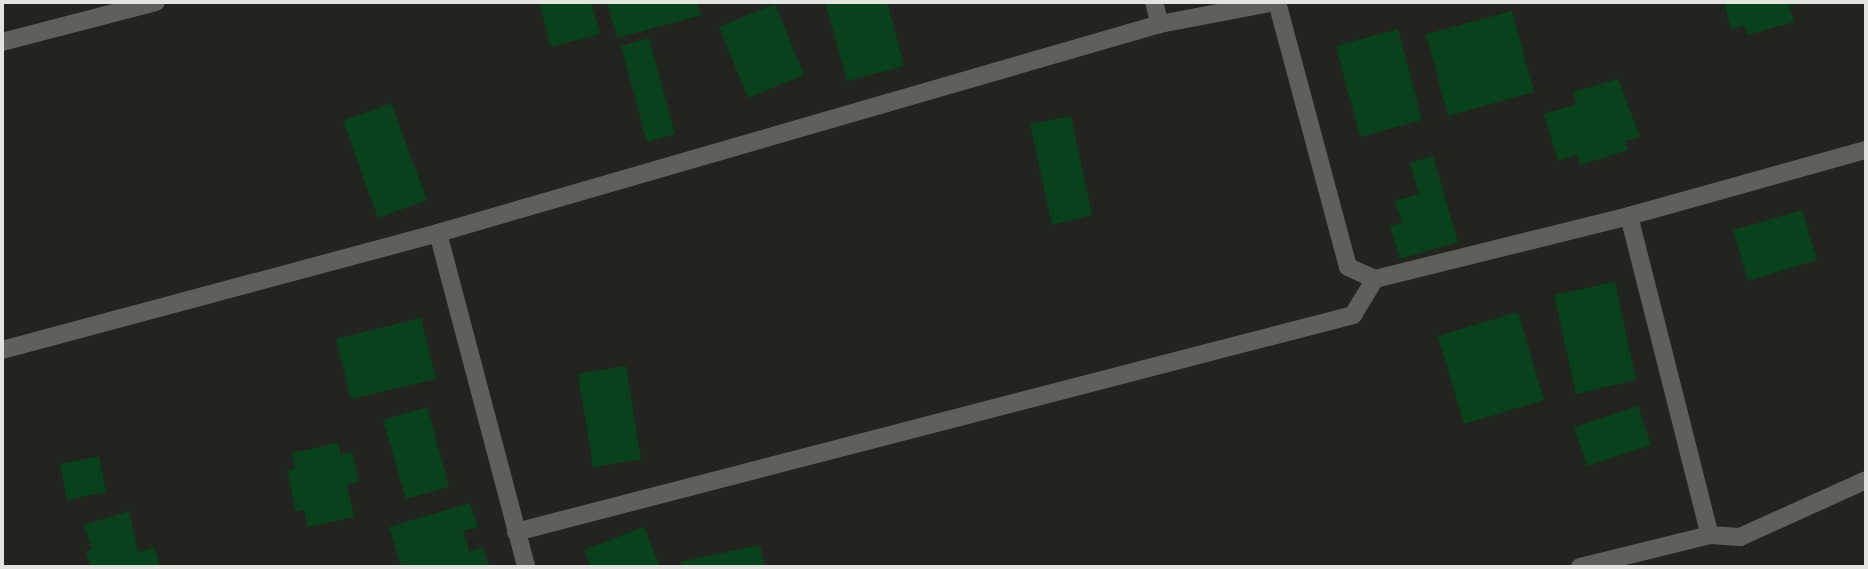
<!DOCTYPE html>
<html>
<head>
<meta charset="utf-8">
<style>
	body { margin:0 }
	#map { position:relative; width:1868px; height:569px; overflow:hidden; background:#22241e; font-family:Rubik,sans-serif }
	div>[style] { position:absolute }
	.building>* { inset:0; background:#09411c }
	.minor>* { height:18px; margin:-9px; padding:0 9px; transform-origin:9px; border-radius:9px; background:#605f5c }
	span { translate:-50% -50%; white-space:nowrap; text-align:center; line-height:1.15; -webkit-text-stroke:5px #0c0d0a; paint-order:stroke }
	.frame { position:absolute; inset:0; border:4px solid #e2e4e0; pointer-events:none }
</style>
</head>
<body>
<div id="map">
	<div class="building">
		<div style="clip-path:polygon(539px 2px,591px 2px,600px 34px,551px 47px)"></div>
		<div style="clip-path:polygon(607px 2px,697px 2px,701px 15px,617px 38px)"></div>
		<div style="clip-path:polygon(825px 2px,887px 2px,904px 66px,847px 81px)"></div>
		<div style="clip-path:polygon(1724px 2px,1801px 2px,1801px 3px,1789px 6px,1794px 22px,1747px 35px,1744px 25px,1731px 29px)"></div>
		<div style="clip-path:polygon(775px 4px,804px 75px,748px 98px,719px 27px)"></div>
		<div style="clip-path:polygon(1512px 11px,1534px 92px,1448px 116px,1426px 34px)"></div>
		<div style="clip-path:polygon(1398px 29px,1422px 120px,1360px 137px,1336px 46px)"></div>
		<div style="clip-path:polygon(649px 38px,675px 134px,647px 142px,621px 46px)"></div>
		<div style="clip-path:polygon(1618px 79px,1640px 137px,1625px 141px,1628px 150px,1580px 165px,1577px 155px,1558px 161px,1544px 114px,1577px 104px,1573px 92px)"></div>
		<div style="clip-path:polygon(391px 103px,427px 200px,378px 218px,343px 121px)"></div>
		<div style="clip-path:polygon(1071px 116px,1092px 215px,1052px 225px,1030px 124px)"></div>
		<div style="clip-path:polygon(1433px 156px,1458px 242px,1400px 259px,1390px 226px,1402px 223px,1395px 201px,1419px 194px,1410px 163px)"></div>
		<div style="clip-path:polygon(1802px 210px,1817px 260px,1748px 281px,1733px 230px)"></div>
		<div style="clip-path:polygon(1615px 282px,1636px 380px,1576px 394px,1554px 295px)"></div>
		<div style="clip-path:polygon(1518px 312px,1544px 400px,1464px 424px,1438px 336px)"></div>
		<div style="clip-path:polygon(421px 318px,436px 379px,351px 399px,336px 339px)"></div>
		<div style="clip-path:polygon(626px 366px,641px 459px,593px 467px,578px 374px)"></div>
		<div style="clip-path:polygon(1638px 406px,1651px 445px,1587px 466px,1574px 427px)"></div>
		<div style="clip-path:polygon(427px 407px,449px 487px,406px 499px,383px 420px)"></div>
		<div style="clip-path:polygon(338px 443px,341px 455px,352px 452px,359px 482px,347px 484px,354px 517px,308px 527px,304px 510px,296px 512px,287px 470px,295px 469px,292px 453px)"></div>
		<div style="clip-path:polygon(99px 456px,106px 492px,67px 500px,60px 464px)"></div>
		<div style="clip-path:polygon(470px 503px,478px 527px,463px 531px,469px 552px,483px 547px,489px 567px,401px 567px,389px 527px)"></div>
		<div style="clip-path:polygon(129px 511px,138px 552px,154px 547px,160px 567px,91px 567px,86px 551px,92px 550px,84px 525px)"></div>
		<div style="clip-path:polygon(644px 527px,660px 567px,591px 567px,584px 550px)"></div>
		<div style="clip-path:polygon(760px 545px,765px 567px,681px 567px,680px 562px)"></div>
	</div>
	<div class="minor">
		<div style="left:1154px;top:2px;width:23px;rotate:75deg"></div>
		<div style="left:1277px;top:2px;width:274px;rotate:75deg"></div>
		<div style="left:1348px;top:267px;width:30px;rotate:24deg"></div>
		<div style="left:1375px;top:279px;width:262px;rotate:-13.9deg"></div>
		<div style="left:1629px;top:216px;width:246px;rotate:-15.6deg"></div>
		<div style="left:2px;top:42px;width:159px;rotate:-14.6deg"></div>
		<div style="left:1629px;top:216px;width:329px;rotate:75.8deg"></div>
		<div style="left:438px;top:233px;width:345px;rotate:75.2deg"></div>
		<div style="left:2px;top:350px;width:451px;rotate:-15deg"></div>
		<div style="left:438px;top:233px;width:752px;rotate:-16.14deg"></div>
		<div style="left:1160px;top:24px;width:117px;rotate:-10.8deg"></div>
		<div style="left:516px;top:532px;width:865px;rotate:-14.53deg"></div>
		<div style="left:1353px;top:315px;width:42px;rotate:-58.6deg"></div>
		<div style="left:1580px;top:567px;width:134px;rotate:-13.8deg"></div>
		<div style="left:1710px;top:535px;width:30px;rotate:4deg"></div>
		<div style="left:1740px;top:537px;width:138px;rotate:-24.3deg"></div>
	</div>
	<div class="frame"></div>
</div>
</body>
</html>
